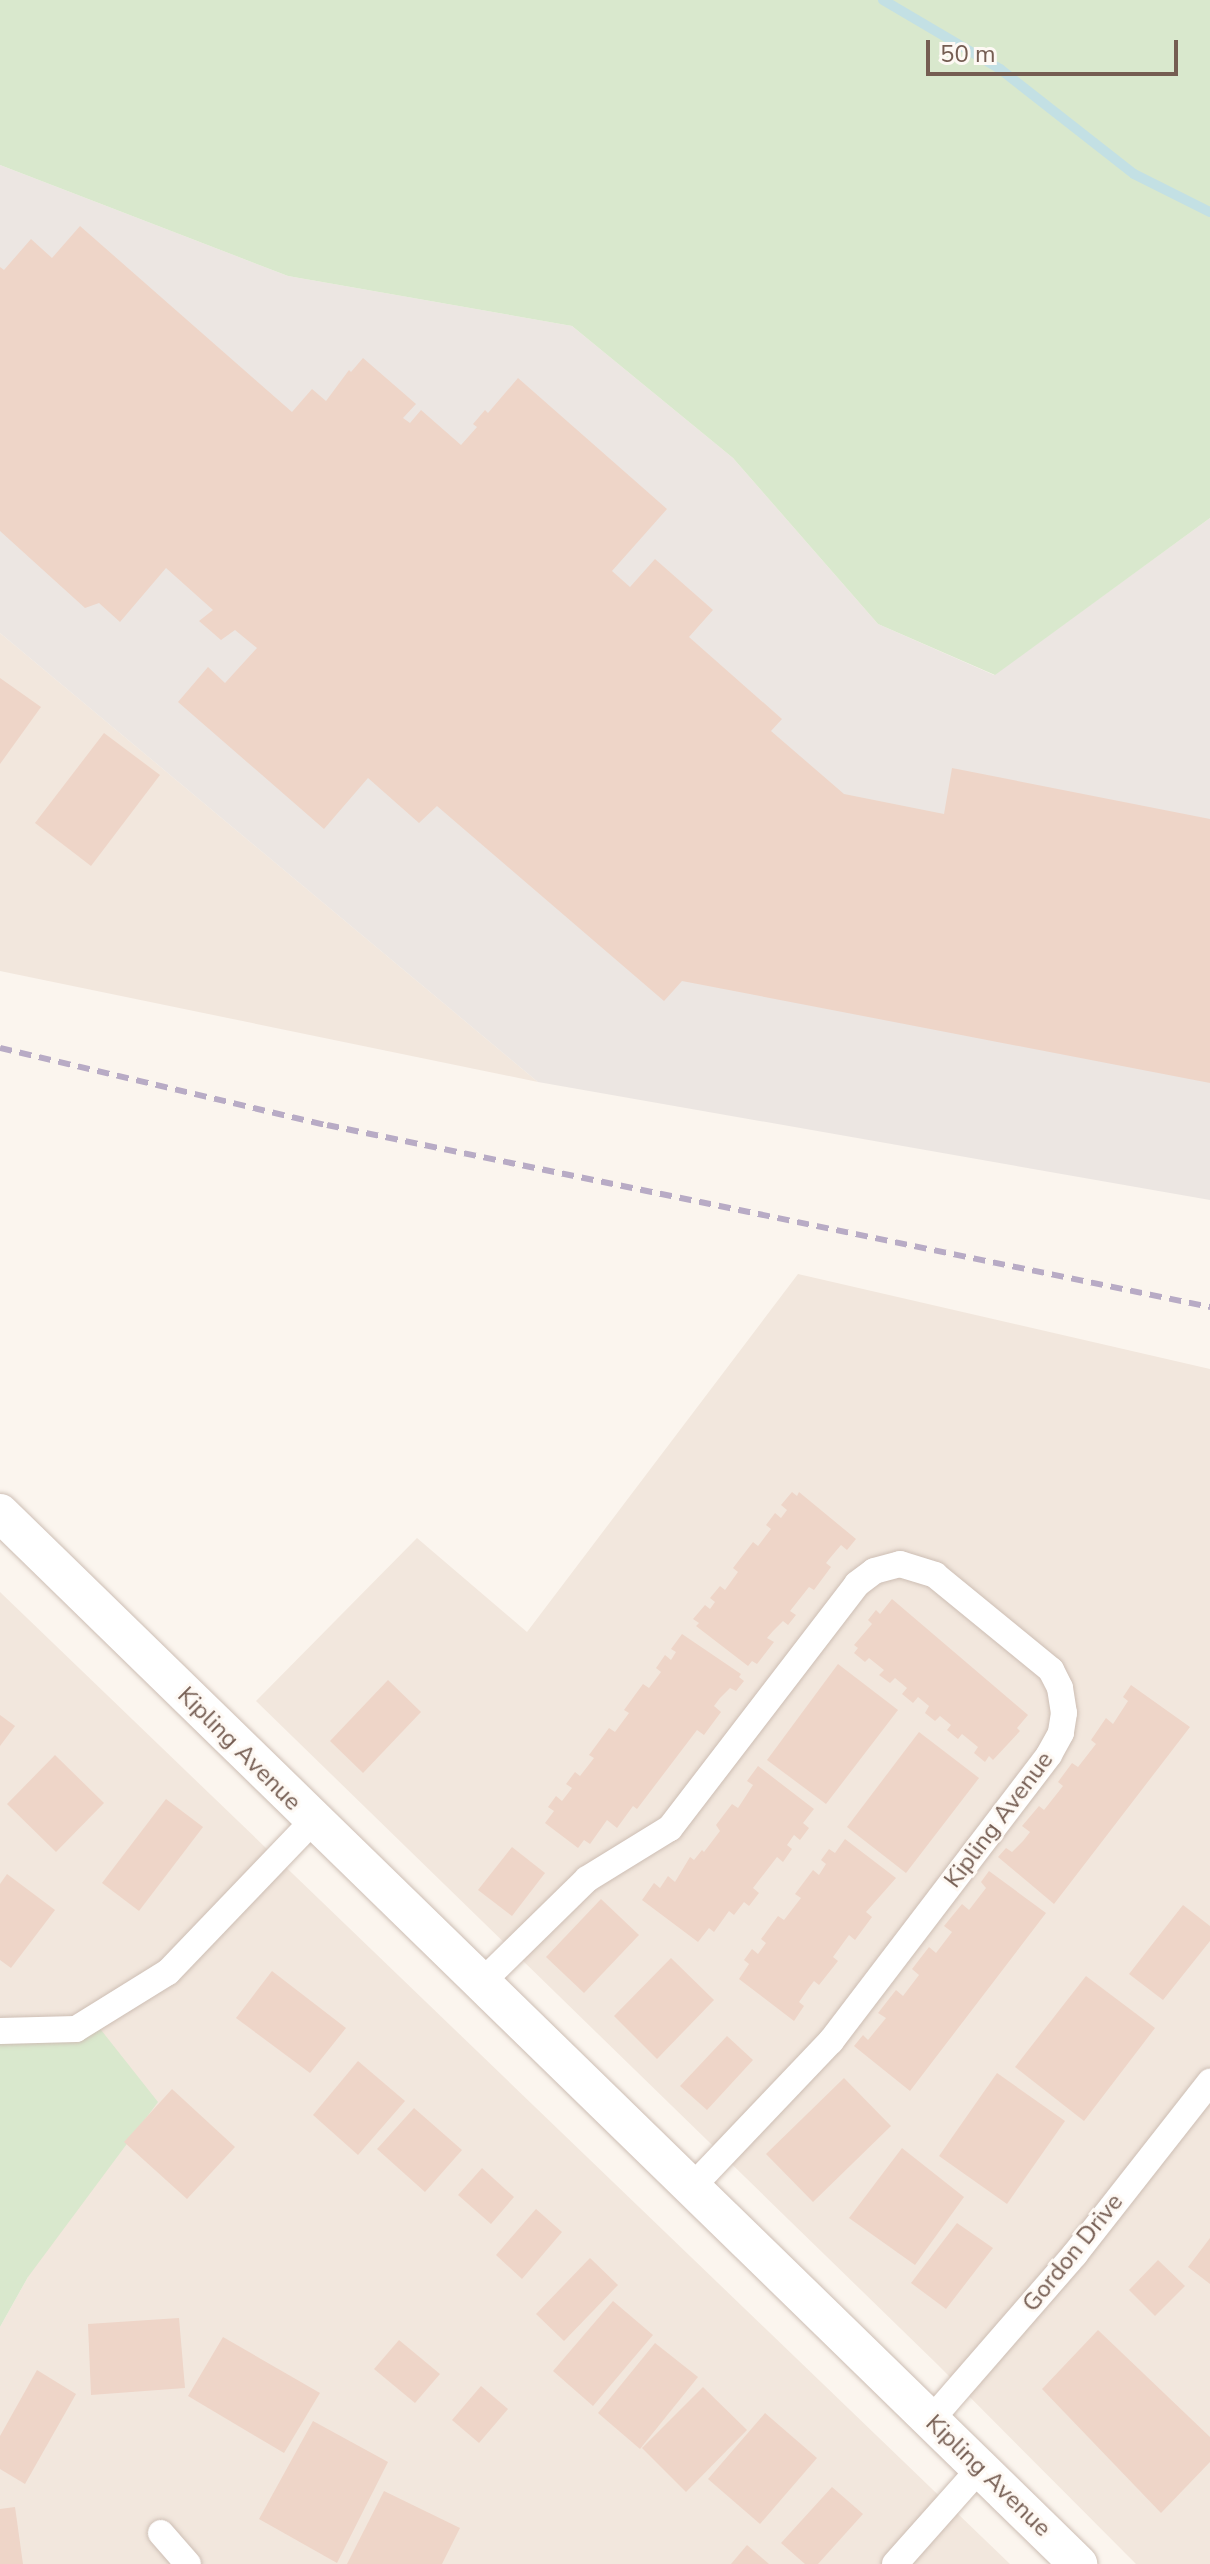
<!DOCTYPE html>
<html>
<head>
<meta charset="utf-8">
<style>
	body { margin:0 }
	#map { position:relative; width:1210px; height:2564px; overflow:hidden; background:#fbf5ee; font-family:"Nunito Sans",sans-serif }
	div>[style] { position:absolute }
	.residential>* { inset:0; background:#f2e7dd }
	.industrial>* { inset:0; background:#ece6e2 }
	.green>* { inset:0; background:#d9e8cd }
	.stream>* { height:10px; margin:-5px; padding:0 5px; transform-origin:5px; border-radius:5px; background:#c3e0e4 }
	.building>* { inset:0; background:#eed5c8 }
	.roads { filter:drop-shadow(0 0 2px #cdbeb4) drop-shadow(0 0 2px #cdbeb4) }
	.street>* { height:26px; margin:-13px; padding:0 13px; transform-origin:13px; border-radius:13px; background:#fff }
	.secondary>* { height:38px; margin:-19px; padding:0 19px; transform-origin:19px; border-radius:19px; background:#fff }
	.rail>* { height:6px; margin-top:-3px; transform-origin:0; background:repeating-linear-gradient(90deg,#b8abc5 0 12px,transparent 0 20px) }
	span { translate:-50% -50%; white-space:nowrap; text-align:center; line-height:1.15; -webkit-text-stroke:6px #fef9f4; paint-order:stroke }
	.street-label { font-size:24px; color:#755d52 }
	.scale { position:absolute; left:926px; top:40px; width:252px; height:36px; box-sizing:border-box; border:4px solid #755d52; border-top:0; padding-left:10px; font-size:24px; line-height:28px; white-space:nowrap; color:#755d52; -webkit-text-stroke:6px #fef9f4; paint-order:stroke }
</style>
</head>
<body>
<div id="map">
	<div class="residential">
		<div style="clip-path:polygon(0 633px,538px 1082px,0 971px)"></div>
		<div style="clip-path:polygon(798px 1274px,1210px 1369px,1210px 2564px,1136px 2564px,938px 2365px,256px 1701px,417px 1538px,527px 1632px)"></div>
		<div style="clip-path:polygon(0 1592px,1010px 2564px,0 2564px,0 2327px,28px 2277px,0 2032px)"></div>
	</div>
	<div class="industrial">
		<div style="clip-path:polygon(0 165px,288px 276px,572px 326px,733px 458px,878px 624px,994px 675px,1210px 518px,1210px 1200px,538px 1082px,0 633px)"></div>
	</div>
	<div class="green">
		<div style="clip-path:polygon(0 0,1210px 0,1210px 518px,995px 675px,878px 624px,733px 458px,572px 326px,288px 276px,0 165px)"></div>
		<div style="clip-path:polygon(94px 2021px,158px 2102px,28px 2277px,0 2327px,0 2032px)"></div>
	</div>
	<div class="stream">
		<div style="left:883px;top:0;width:136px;rotate:30.5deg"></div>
		<div style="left:1000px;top:69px;width:170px;rotate:38.1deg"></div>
		<div style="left:1134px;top:174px;width:85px;rotate:26.6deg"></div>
	</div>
	<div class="building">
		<div style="clip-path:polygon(80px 226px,292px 412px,312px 389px,326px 401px,349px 370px,351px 372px,363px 358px,416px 404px,403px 418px,410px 423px,421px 410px,461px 445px,477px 427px,473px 424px,485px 410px,488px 413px,518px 378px,667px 509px,612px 571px,630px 587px,655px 559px,713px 610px,689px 637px,782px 719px,771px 731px,844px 794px,944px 814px,952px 768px,1210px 819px,1210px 1083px,682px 981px,664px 1001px,437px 806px,419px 823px,368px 778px,324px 829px,178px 702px,208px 667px,225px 683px,257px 648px,235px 630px,221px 640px,199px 621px,213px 610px,166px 568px,120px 622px,99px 603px,85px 608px,0 531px,0 267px,4px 270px,31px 239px,52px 258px)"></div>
		<div style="clip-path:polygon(0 678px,41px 707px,0 764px)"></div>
		<div style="clip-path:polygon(104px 733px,160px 775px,91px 866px,35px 823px)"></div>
		<div style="clip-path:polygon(792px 1492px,797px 1496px,799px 1492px,856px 1539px,847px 1550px,841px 1545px,830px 1558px,826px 1563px,831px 1567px,814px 1590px,809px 1587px,790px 1611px,796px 1615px,788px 1625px,783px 1621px,773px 1631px,767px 1638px,774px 1642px,757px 1664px,752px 1661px,748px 1666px,696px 1626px,699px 1623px,693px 1619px,705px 1605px,710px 1609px,715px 1602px,710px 1598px,720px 1586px,725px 1590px,738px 1572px,733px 1568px,753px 1542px,758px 1546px,771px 1529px,766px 1525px,775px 1513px,781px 1518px,787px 1510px,781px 1505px)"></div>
		<div style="clip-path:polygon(892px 1599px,1028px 1715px,1017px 1728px,1020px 1731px,993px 1760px,989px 1756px,985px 1762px,974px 1753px,978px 1747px,962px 1734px,958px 1739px,947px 1730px,951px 1725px,940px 1716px,935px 1721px,925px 1713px,929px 1706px,918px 1697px,913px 1703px,902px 1694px,907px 1688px,895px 1678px,890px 1683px,879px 1675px,884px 1670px,869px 1658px,865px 1662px,854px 1653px,858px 1648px,854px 1645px,872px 1624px,868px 1620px,876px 1610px,880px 1614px)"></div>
		<div style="clip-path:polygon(682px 1634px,741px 1674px,739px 1677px,744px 1681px,736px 1691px,730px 1688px,720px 1698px,714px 1706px,721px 1712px,704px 1735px,697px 1730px,637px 1809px,633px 1806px,617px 1828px,607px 1820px,590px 1844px,584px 1840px,578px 1848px,545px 1823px,554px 1811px,548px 1807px,556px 1796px,562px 1801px,572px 1788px,566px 1784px,575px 1772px,580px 1776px,594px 1758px,589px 1755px,609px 1728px,615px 1732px,629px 1713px,624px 1710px,643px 1684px,649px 1688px,661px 1672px,656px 1668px,665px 1655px,671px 1660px,676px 1652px,671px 1649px)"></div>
		<div style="clip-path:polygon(838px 1664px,898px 1710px,826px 1804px,767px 1760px)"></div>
		<div style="clip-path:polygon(388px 1680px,421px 1712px,363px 1773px,330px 1741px)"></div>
		<div style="clip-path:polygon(1131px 1685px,1190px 1727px,1054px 1904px,998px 1857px,1006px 1848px,1012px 1852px,1023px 1841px,1030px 1832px,1022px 1826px,1039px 1806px,1044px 1810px,1063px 1786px,1058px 1782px,1072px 1763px,1078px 1767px,1096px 1744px,1091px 1740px,1106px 1718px,1113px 1724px,1128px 1701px,1123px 1697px)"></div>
		<div style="clip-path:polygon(0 1715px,15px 1726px,0 1746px)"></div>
		<div style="clip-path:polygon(919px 1732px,979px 1778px,906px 1873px,847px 1827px)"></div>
		<div style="clip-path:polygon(55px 1755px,104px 1803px,56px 1852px,7px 1804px)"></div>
		<div style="clip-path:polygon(758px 1766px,814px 1809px,803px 1823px,809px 1828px,800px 1840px,794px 1835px,787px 1845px,792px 1849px,783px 1862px,777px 1857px,753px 1888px,759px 1893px,749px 1906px,744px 1902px,734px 1915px,729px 1911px,714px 1932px,709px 1928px,698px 1942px,642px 1900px,654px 1883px,660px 1888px,668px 1876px,675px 1882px,690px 1857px,694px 1860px,702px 1850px,704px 1852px,720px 1831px,716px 1825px,732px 1804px,738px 1808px,753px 1785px,747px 1781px)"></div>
		<div style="clip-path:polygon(166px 1799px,203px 1827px,139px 1911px,102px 1883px)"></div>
		<div style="clip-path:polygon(845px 1839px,896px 1878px,866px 1912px,872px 1917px,855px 1940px,849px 1935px,833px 1957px,838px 1961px,819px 1985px,814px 1981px,808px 1989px,799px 2002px,804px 2006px,794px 2021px,739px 1979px,749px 1964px,744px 1960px,752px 1949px,758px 1954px,766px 1943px,761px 1939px,778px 1916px,784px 1920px,801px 1898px,795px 1894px,813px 1870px,819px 1875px,826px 1864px,821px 1860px,829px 1849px,835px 1853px)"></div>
		<div style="clip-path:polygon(512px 1847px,545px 1873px,512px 1916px,478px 1890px)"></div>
		<div style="clip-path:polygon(989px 1871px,1046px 1913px,910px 2091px,854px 2046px,863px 2035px,868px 2040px,886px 2018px,878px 2013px,896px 1990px,903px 1996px,919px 1975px,912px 1969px,929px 1947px,936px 1953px,952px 1932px,944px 1926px,962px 1904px,969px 1910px,986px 1888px,981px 1882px)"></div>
		<div style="clip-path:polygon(7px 1874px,55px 1910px,11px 1968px,0 1960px,0 1884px)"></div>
		<div style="clip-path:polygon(601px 1899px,639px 1935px,584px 1993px,546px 1957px)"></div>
		<div style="clip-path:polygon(1183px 1905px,1210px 1926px,1210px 1941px,1163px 2000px,1129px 1974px)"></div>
		<div style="clip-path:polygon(671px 1958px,714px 2000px,657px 2059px,614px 2016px)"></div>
		<div style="clip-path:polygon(272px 1971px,346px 2028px,310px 2073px,236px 2018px)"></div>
		<div style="clip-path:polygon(1086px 1976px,1155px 2028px,1084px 2121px,1015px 2067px)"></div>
		<div style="clip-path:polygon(727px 2036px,753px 2060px,707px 2110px,680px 2086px)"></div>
		<div style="clip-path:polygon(358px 2061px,405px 2101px,358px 2155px,313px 2115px)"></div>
		<div style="clip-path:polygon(997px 2073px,1065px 2121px,1007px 2204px,939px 2156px)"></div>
		<div style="clip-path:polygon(844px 2078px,891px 2126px,813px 2202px,766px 2154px)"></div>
		<div style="clip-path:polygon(172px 2089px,235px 2147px,187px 2199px,124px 2142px)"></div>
		<div style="clip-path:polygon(414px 2108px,462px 2150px,425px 2192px,377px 2149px)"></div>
		<div style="clip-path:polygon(902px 2148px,964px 2197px,915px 2265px,849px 2218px)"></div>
		<div style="clip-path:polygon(482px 2168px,514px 2197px,491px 2224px,458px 2195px)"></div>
		<div style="clip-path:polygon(536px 2209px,562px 2232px,522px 2279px,496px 2255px)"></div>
		<div style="clip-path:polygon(957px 2223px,993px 2248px,946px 2309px,911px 2283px)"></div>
		<div style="clip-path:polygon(1210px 2238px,1210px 2284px,1188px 2267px)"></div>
		<div style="clip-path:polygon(590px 2258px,618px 2285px,564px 2341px,536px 2314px)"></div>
		<div style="clip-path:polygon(1158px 2260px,1185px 2286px,1155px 2316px,1129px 2290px)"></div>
		<div style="clip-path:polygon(613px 2301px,653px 2335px,593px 2406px,553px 2371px)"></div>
		<div style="clip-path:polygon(179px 2318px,185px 2388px,91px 2395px,88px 2324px)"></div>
		<div style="clip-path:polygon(1098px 2330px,1210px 2437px,1210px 2462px,1161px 2513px,1042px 2389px)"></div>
		<div style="clip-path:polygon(223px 2337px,320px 2393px,284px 2453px,188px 2396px)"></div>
		<div style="clip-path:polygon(399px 2340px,440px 2374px,415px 2403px,374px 2369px)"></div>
		<div style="clip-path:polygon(655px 2343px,698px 2377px,640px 2449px,598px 2413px)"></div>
		<div style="clip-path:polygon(37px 2370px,76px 2394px,25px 2484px,0 2469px,0 2436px)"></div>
		<div style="clip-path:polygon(481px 2386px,508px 2409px,479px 2443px,452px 2420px)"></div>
		<div style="clip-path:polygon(703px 2387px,747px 2430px,686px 2492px,642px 2448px)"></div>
		<div style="clip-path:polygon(765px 2413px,817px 2458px,760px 2524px,708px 2479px)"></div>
		<div style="clip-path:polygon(313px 2421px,388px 2462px,337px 2563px,259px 2519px)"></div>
		<div style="clip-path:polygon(832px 2487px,863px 2514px,818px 2564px,805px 2564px,781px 2543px)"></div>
		<div style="clip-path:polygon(384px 2491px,460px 2528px,442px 2564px,347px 2564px)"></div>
		<div style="clip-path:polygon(15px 2507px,23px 2564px,0 2564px,0 2509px)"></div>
		<div style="clip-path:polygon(747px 2545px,769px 2564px,731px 2564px)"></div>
	</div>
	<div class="roads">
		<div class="street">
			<div style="left:482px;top:1982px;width:147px;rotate:-44.4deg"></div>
			<div style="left:587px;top:1879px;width:97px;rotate:-31.6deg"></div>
			<div style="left:670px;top:1828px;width:307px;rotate:-52.5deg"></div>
			<div style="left:857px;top:1584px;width:21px;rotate:-37deg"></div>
			<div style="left:874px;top:1571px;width:27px;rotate:-15deg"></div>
			<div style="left:900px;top:1564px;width:37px;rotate:17deg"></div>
			<div style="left:935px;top:1575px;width:150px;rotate:39.3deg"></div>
			<div style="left:1051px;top:1670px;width:20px;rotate:63deg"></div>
			<div style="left:1060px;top:1688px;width:25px;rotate:81deg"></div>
			<div style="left:1064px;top:1713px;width:20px;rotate:99deg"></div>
			<div style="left:1061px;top:1733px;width:25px;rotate:119deg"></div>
			<div style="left:1049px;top:1755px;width:360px;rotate:127.3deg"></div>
			<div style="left:831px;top:2041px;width:203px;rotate:133.6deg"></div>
			<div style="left:0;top:2031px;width:76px;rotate:-1.5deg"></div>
			<div style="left:76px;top:2029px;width:108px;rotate:-31.8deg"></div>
			<div style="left:168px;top:1972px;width:209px;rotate:-46.2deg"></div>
			<div style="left:930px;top:2421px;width:221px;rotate:-49deg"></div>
			<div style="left:1075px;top:2254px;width:219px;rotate:-51.9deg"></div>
			<div style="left:161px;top:2533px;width:41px;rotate:48.9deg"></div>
			<div style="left:895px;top:2564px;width:130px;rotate:-48.4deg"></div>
		</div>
		<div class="secondary">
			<div style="left:0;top:1513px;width:1506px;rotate:44.27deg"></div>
		</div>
	</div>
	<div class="rail">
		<div style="left:0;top:1048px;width:336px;rotate:13.3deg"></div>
		<div style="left:327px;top:1125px;width:902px;rotate:11.65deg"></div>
	</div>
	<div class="street-label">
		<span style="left:239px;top:1749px;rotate:45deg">Kipling Avenue</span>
		<span style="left:999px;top:1820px;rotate:-53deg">Kipling Avenue</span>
		<span style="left:1073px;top:2253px;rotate:-51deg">Gordon Drive</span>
		<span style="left:988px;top:2476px;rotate:44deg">Kipling Avenue</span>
	</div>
	<div class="scale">50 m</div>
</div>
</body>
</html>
